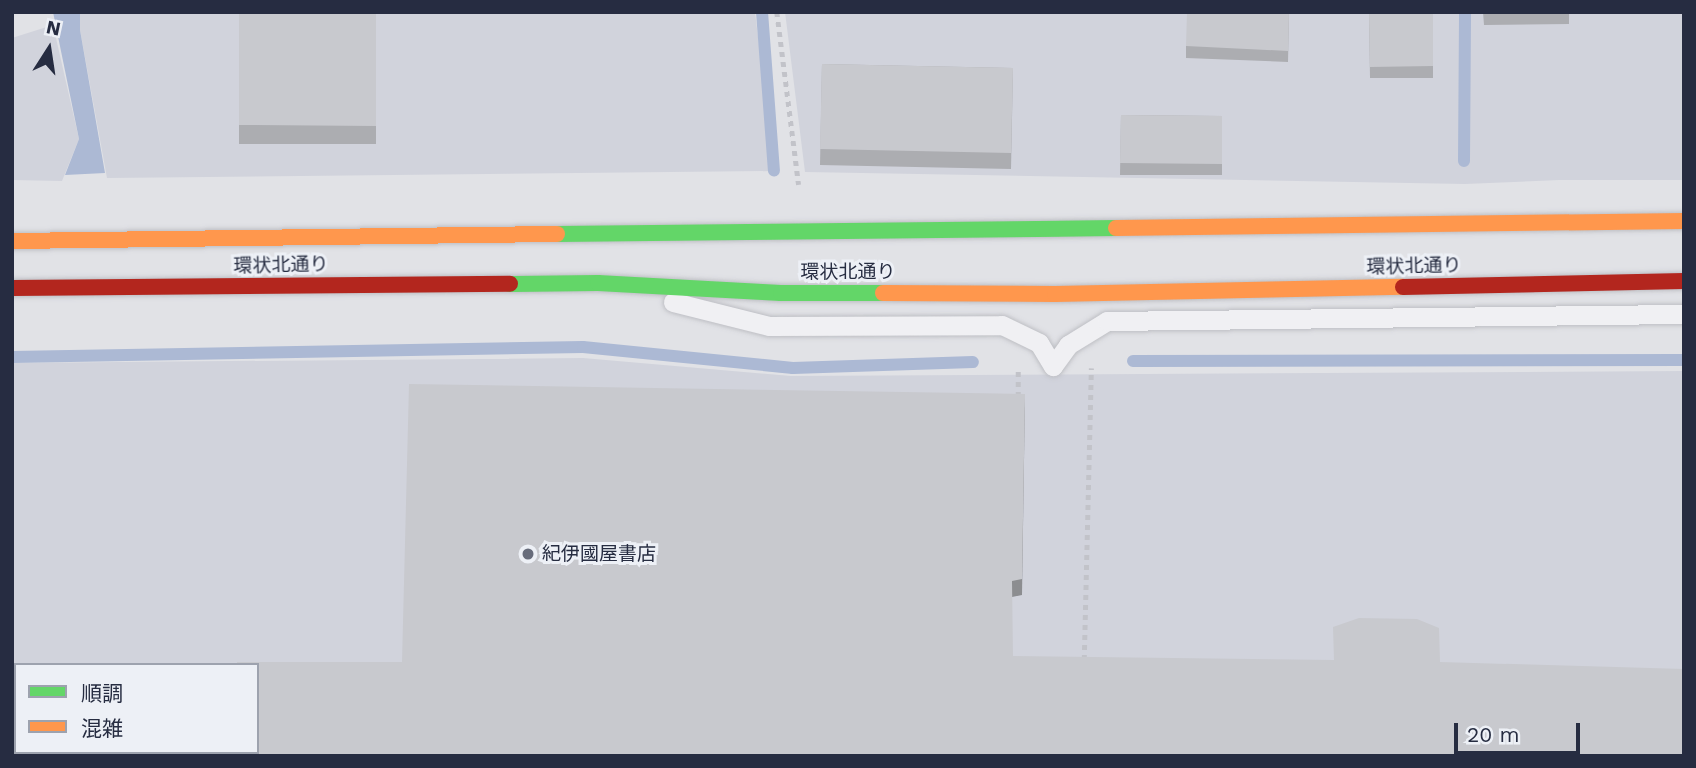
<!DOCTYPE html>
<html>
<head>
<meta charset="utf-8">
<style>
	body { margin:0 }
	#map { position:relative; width:1696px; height:768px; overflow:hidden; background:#e1e2e6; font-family:"Work Sans","Noto Sans JP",sans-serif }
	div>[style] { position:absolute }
	.built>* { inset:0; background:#d1d3dc }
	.water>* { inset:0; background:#acb9d4 }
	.stream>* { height:12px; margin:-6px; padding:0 6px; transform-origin:6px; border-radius:6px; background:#acb9d4 }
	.path>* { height:4.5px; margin-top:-2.25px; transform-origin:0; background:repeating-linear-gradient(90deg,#c2c3c9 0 5px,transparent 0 10px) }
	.roads { filter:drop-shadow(0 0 2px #bebfc4) drop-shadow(0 0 2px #bebfc4) }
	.lane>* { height:19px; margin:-9.5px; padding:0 9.5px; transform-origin:9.5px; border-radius:9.5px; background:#f0f0f3 }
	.fast>* { height:16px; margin:-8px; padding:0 8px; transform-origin:8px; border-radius:8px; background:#63d668 }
	.slow>* { height:16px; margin:-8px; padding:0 8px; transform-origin:8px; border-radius:8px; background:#ff974d }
	.jam>* { height:16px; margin:-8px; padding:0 8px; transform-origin:8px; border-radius:8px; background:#b3261e }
	.wall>* { inset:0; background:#acadb1 }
	.shaded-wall>* { inset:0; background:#8c8d90 }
	.building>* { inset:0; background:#c8c9ce }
	.dots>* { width:19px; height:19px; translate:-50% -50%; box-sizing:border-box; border:4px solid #edf0f6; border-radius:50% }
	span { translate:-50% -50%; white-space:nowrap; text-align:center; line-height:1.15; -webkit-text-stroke:6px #edf0f6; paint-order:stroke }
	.street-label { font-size:19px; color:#262c41 }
	.poi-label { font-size:19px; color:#262c41 }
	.left { translate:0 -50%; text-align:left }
	.frame { position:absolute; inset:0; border:14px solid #262c41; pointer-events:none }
	.legend { position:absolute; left:14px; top:663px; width:245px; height:91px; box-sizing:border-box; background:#edf0f6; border:2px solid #9da2ae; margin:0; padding:9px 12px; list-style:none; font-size:21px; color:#262c41 }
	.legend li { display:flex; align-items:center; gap:14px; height:35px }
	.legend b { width:35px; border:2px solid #9da2ae }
	.north { position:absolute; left:14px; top:14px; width:70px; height:70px; -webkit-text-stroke:5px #edf0f6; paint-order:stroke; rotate:12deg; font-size:19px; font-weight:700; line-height:28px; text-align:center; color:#262c41 }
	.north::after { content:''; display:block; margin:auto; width:24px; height:32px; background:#262c41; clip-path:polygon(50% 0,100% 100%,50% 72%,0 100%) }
	.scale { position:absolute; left:1454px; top:723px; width:126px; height:32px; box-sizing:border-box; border:4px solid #262c41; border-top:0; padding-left:9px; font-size:21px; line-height:24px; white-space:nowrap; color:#262c41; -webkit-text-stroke:5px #edf0f6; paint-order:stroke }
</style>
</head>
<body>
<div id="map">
	<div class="built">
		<div style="clip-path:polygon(80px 12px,755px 12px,774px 171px,107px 178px,80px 30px)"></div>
		<div style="clip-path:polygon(785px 12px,1684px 12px,1684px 180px,1559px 180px,1465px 184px,805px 172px)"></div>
		<div style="clip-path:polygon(53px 25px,79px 139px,62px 181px,12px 180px,12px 38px)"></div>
		<div style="clip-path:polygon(evenodd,583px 358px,791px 376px,1684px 371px,1684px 756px,12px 756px,12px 363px,583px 358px,16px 665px,257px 665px,257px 752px,16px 752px,16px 665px)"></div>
	</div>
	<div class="water">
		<div style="clip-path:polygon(53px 12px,80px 12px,80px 30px,105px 173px,65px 175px,79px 139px)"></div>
	</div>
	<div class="stream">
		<div style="left:762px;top:12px;width:159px;rotate:85.7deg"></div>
		<div style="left:1464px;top:161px;width:149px;rotate:-89.6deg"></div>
		<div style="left:12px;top:357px;width:571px;rotate:-1deg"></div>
		<div style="left:583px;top:347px;width:211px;rotate:5.7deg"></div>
		<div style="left:793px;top:368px;width:180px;rotate:-1.9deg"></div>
		<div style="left:1133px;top:361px;width:551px;rotate:-0.1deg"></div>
	</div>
	<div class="path">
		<div style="left:777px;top:12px;width:174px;rotate:82.8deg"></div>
		<div style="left:1018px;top:397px;width:26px;rotate:-90deg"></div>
		<div style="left:1084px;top:660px;width:292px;rotate:-88.6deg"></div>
	</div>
	<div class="roads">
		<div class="lane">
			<div style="left:673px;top:302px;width:99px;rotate:14deg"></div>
			<div style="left:769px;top:326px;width:233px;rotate:-0.2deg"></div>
			<div style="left:1002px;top:325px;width:41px;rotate:25.9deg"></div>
			<div style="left:1039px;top:343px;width:27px;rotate:59deg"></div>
			<div style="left:1053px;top:366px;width:26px;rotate:-54deg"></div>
			<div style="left:1068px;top:345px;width:46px;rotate:-31.6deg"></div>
			<div style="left:1107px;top:321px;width:577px;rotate:-0.7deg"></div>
		</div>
		<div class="fast">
			<div style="left:557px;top:234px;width:559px;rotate:-0.61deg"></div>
			<div style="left:510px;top:284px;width:88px;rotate:-0.7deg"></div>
			<div style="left:598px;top:283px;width:183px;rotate:3.1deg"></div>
			<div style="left:781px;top:293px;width:102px"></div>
		</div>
		<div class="slow">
			<div style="left:1116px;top:228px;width:568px;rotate:-0.71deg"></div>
			<div style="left:12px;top:241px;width:545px;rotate:-0.74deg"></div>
			<div style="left:883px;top:293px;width:172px;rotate:0.3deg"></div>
			<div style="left:1055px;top:294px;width:348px;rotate:-1.2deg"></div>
		</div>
		<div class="jam">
			<div style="left:1403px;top:287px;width:281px;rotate:-1.2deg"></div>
			<div style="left:12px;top:288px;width:498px;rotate:-0.5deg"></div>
		</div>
	</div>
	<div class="wall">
		<div style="clip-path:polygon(239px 12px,376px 12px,376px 144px,239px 144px)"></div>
		<div style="clip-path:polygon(1289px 12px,1288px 62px,1186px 58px,1186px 46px)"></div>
		<div style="clip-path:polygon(1369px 12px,1433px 12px,1433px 78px,1370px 78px)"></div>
		<div style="clip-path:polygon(1483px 12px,1569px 12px,1569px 24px,1484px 25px)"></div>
		<div style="clip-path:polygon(822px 64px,1013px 68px,1011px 169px,820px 165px)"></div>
		<div style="clip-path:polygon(1121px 115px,1222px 116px,1222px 175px,1120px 175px)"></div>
	</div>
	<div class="shaded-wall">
		<div style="clip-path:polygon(1025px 394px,1022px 595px,1012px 597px,1012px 581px)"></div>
	</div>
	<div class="building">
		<div style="clip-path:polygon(239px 12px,376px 12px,376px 126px,239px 125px)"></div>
		<div style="clip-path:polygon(1187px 12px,1289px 12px,1288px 51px,1186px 46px)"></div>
		<div style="clip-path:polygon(1369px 12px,1433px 12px,1433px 66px,1370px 67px)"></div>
		<div style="clip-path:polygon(822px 64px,1013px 68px,1011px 153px,820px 149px)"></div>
		<div style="clip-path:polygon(1121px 115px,1222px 116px,1222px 164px,1120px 163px)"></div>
		<div style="clip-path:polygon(409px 384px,1025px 394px,1022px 579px,1012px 581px,1013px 656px,1334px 660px,1333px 627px,1359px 618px,1417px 619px,1439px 628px,1440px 662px,1684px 669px,1684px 756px,235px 756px,235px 752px,257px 752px,257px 665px,237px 665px,237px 662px,402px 662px)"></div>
	</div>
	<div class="dots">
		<div style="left:528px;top:554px;background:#676c7b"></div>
	</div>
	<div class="street-label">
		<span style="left:281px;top:265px;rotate:-1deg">環状北通り</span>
		<span style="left:1414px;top:266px;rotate:-1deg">環状北通り</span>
		<span style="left:848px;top:272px">環状北通り</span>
	</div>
	<div class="poi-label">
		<span class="left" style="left:542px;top:554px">紀伊國屋書店</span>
	</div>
	<div class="frame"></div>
	<ul class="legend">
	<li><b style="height:9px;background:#63d668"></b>順調</li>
	<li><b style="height:9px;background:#ff974d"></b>混雑</li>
	</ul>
	<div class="north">N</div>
	<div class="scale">20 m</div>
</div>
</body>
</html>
